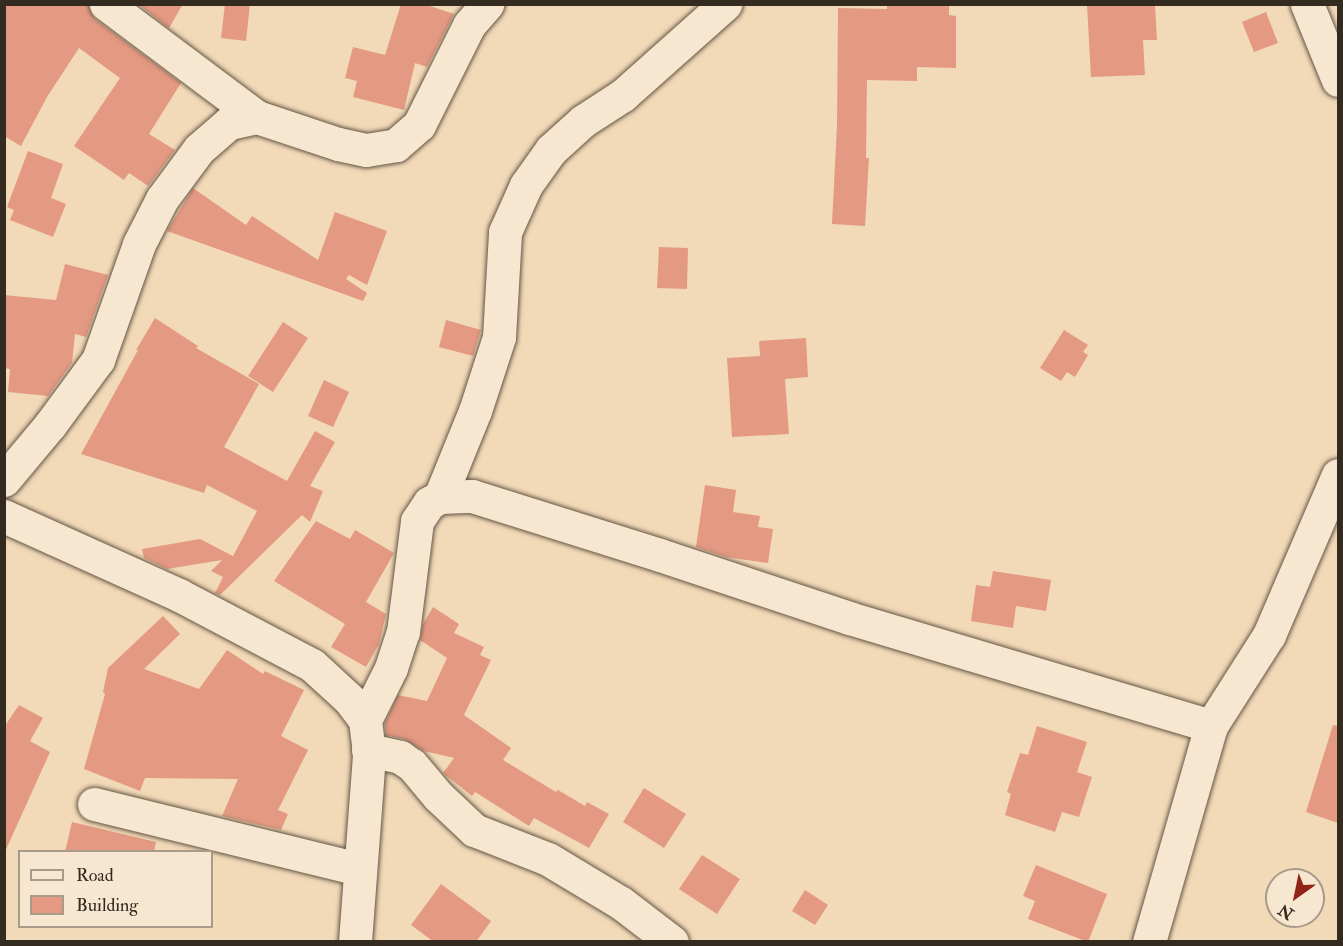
<!DOCTYPE html>
<html>
<head>
<meta charset="utf-8">
<style>
	body { margin:0 }
	#map { position:relative; width:1343px; height:946px; overflow:hidden; background:#f2d9b7; font-family:"IM FELL Double Pica",serif }
	div>[style] { position:absolute }
	.building>* { inset:0; background:#e49a82 }
	.roads { filter:drop-shadow(0 0 2px #635646) drop-shadow(0 0 2px #635646) }
	.minor>* { height:33px; margin:-16.5px; padding:0 16.5px; transform-origin:16.5px; border-radius:16.5px; background:#f7e6d0 }
	span { translate:-50% -50%; white-space:nowrap; text-align:center; line-height:1.15; -webkit-text-stroke:4.5px #f7e6d0; paint-order:stroke }
	.frame { position:absolute; inset:0; border:6px solid #332a20; pointer-events:none }
	.legend { position:absolute; left:18px; top:850px; width:195px; height:78px; box-sizing:border-box; background:#f7e6d0; border:2px solid #a99b8a; margin:0; padding:8px 10px; list-style:none; font-size:18px; color:#332a20 }
	.legend li { display:flex; align-items:center; gap:12px; height:30px }
	.legend b { width:30px; border:2px solid #a99b8a }
	.north { position:absolute; left:1265px; top:868px; width:60px; height:60px; box-sizing:border-box; background:#f7e6d0; border:2px solid #a99b8a; border-radius:50%; rotate:213deg; font-size:16px; font-weight:700; line-height:24px; text-align:center; color:#332a20 }
	.north::after { content:''; display:block; margin:auto; width:21px; height:27px; background:#8f2418; clip-path:polygon(50% 0,100% 100%,50% 72%,0 100%) }
</style>
</head>
<body>
<div id="map">
	<div class="building">
		<div style="clip-path:polygon(4px 4px,88px 4px,95px 19px,181px 83px,149px 134px,175px 150px,148px 186px,129px 173px,124px 180px,74px 146px,120px 78px,79px 48px,47px 97px,21px 146px,4px 136px)"></div>
		<div style="clip-path:polygon(138px 4px,183px 4px,169px 28px)"></div>
		<div style="clip-path:polygon(225px 4px,250px 4px,246px 41px,221px 38px)"></div>
		<div style="clip-path:polygon(401px 4px,424px 4px,454px 14px,427px 67px,415px 63px,404px 110px,353px 97px,357px 81px,345px 78px,353px 47px,385px 55px)"></div>
		<div style="clip-path:polygon(887px 4px,949px 4px,949px 15px,956px 16px,956px 68px,917px 67px,917px 81px,867px 80px,866px 158px,869px 158px,865px 226px,832px 224px,837px 125px,838px 8px,887px 9px)"></div>
		<div style="clip-path:polygon(1087px 5px,1155px 5px,1157px 40px,1143px 40px,1145px 75px,1091px 77px)"></div>
		<div style="clip-path:polygon(1266px 12px,1278px 43px,1254px 52px,1242px 22px)"></div>
		<div style="clip-path:polygon(28px 151px,63px 164px,51px 198px,66px 204px,53px 237px,10px 220px,14px 210px,7px 207px)"></div>
		<div style="clip-path:polygon(193px 188px,246px 225px,252px 216px,318px 260px,335px 212px,387px 231px,367px 285px,349px 275px,346px 279px,367px 293px,363px 301px,167px 231px)"></div>
		<div style="clip-path:polygon(659px 247px,688px 248px,687px 289px,657px 288px)"></div>
		<div style="clip-path:polygon(65px 264px,108px 275px,86px 337px,75px 334px,72px 363px,48px 396px,8px 392px,10px 369px,4px 368px,4px 295px,56px 300px)"></div>
		<div style="clip-path:polygon(155px 318px,198px 346px,196px 348px,259px 384px,224px 447px,287px 481px,315px 431px,335px 442px,310px 486px,323px 491px,310px 522px,302px 515px,220px 595px,215px 593px,223px 577px,211px 571px,222px 560px,167px 569px,144px 558px,142px 549px,200px 539px,233px 556px,257px 511px,207px 485px,204px 493px,81px 454px,138px 350px,136px 350px)"></div>
		<div style="clip-path:polygon(446px 320px,481px 330px,473px 356px,439px 347px)"></div>
		<div style="clip-path:polygon(283px 322px,308px 338px,273px 392px,248px 376px)"></div>
		<div style="clip-path:polygon(1064px 330px,1088px 345px,1083px 352px,1088px 355px,1075px 377px,1067px 372px,1061px 381px,1040px 368px)"></div>
		<div style="clip-path:polygon(806px 338px,808px 377px,785px 379px,789px 434px,732px 437px,727px 358px,760px 356px,759px 341px)"></div>
		<div style="clip-path:polygon(324px 380px,349px 392px,333px 427px,308px 416px)"></div>
		<div style="clip-path:polygon(705px 485px,736px 490px,733px 512px,760px 516px,758px 527px,773px 529px,768px 563px,726px 557px,696px 547px)"></div>
		<div style="clip-path:polygon(316px 521px,350px 539px,355px 530px,394px 553px,366px 602px,386px 614px,379px 644px,366px 667px,331px 647px,345px 624px,274px 581px)"></div>
		<div style="clip-path:polygon(993px 571px,1051px 580px,1046px 611px,1016px 606px,1013px 628px,971px 621px,976px 585px,990px 587px)"></div>
		<div style="clip-path:polygon(433px 607px,459px 624px,454px 633px,484px 647px,480px 655px,491px 660px,464px 715px,511px 748px,503px 760px,556px 792px,558px 790px,585px 806px,587px 802px,609px 814px,589px 848px,534px 818px,529px 826px,475px 792px,472px 796px,443px 773px,454px 758px,424px 751px,404px 739px,386px 735px,385px 723px,398px 695px,427px 701px,447px 658px,420px 640px,423px 624px)"></div>
		<div style="clip-path:polygon(163px 616px,180px 634px,144px 669px,199px 689px,227px 650px,263px 674px,265px 671px,304px 690px,281px 736px,308px 750px,278px 810px,288px 814px,281px 830px,222px 816px,238px 779px,145px 778px,140px 791px,84px 769px,105px 694px,103px 692px,108px 668px)"></div>
		<div style="clip-path:polygon(19px 705px,43px 718px,30px 741px,50px 752px,4px 854px,4px 727px)"></div>
		<div style="clip-path:polygon(1333px 725px,1338px 726px,1338px 823px,1306px 812px)"></div>
		<div style="clip-path:polygon(1037px 726px,1087px 742px,1077px 772px,1092px 777px,1079px 817px,1062px 812px,1055px 832px,1005px 815px,1011px 794px,1007px 792px,1020px 753px,1028px 755px)"></div>
		<div style="clip-path:polygon(644px 788px,686px 814px,664px 848px,623px 822px)"></div>
		<div style="clip-path:polygon(72px 822px,156px 842px,154px 852px,65px 852px)"></div>
		<div style="clip-path:polygon(702px 855px,740px 879px,717px 914px,679px 889px)"></div>
		<div style="clip-path:polygon(1036px 865px,1107px 894px,1088px 942px,1028px 919px,1035px 901px,1023px 896px)"></div>
		<div style="clip-path:polygon(441px 884px,491px 921px,476px 942px,434px 942px,411px 925px)"></div>
		<div style="clip-path:polygon(805px 890px,828px 905px,815px 925px,792px 911px)"></div>
	</div>
	<div class="roads">
		<div class="minor">
			<div style="left:106px;top:4px;width:189px;rotate:36.8deg"></div>
			<div style="left:1307px;top:4px;width:82px;rotate:67.8deg"></div>
			<div style="left:4px;top:480px;width:72px;rotate:-50.1deg"></div>
			<div style="left:50px;top:425px;width:81px;rotate:-53.6deg"></div>
			<div style="left:98px;top:360px;width:123px;rotate:-70.5deg"></div>
			<div style="left:139px;top:244px;width:51px;rotate:-62.9deg"></div>
			<div style="left:162px;top:199px;width:62px;rotate:-53.5deg"></div>
			<div style="left:199px;top:149px;width:40px;rotate:-41deg"></div>
			<div style="left:229px;top:123px;width:29px;rotate:-12deg"></div>
			<div style="left:257px;top:117px;width:85px;rotate:18.4deg"></div>
			<div style="left:338px;top:144px;width:29px;rotate:12deg"></div>
			<div style="left:366px;top:150px;width:30px;rotate:-9deg"></div>
			<div style="left:396px;top:145px;width:30px;rotate:-41deg"></div>
			<div style="left:419px;top:125px;width:112px;rotate:-63.4deg"></div>
			<div style="left:469px;top:25px;width:28px;rotate:-49deg"></div>
			<div style="left:440px;top:497px;width:93px;rotate:-67.9deg"></div>
			<div style="left:475px;top:411px;width:78px;rotate:-72deg"></div>
			<div style="left:499px;top:337px;width:105px;rotate:-86.7deg"></div>
			<div style="left:505px;top:232px;width:51px;rotate:-65.9deg"></div>
			<div style="left:526px;top:185px;width:43px;rotate:-54.5deg"></div>
			<div style="left:551px;top:150px;width:43px;rotate:-42.2deg"></div>
			<div style="left:583px;top:121px;width:48px;rotate:-33deg"></div>
			<div style="left:623px;top:95px;width:137px;rotate:-41.7deg"></div>
			<div style="left:4px;top:516px;width:192px;rotate:24.3deg"></div>
			<div style="left:179px;top:595px;width:150px;rotate:27.8deg"></div>
			<div style="left:312px;top:665px;width:52px;rotate:42.6deg"></div>
			<div style="left:350px;top:700px;width:25px;rotate:53deg"></div>
			<div style="left:365px;top:720px;width:35px;rotate:83deg"></div>
			<div style="left:369px;top:755px;width:188px;rotate:94.3deg"></div>
			<div style="left:365px;top:720px;width:58px;rotate:-63.4deg"></div>
			<div style="left:391px;top:668px;width:38px;rotate:-72deg"></div>
			<div style="left:403px;top:632px;width:112px;rotate:-82.8deg"></div>
			<div style="left:417px;top:521px;width:22px;rotate:-56deg"></div>
			<div style="left:429px;top:503px;width:13px;rotate:-29deg"></div>
			<div style="left:440px;top:497px;width:32px;rotate:-2deg"></div>
			<div style="left:472px;top:496px;width:197px;rotate:17.4deg"></div>
			<div style="left:660px;top:555px;width:199px;rotate:18.4deg"></div>
			<div style="left:849px;top:618px;width:378px;rotate:16.6deg"></div>
			<div style="left:368px;top:750px;width:33px;rotate:12deg"></div>
			<div style="left:400px;top:757px;width:14px;rotate:34deg"></div>
			<div style="left:412px;top:765px;width:40px;rotate:50deg"></div>
			<div style="left:438px;top:796px;width:50px;rotate:43.4deg"></div>
			<div style="left:474px;top:830px;width:79px;rotate:21.4deg"></div>
			<div style="left:548px;top:859px;width:85px;rotate:31.1deg"></div>
			<div style="left:621px;top:903px;width:64px;rotate:37.4deg"></div>
			<div style="left:94px;top:804px;width:273px;rotate:13.8deg"></div>
			<div style="left:1149px;top:942px;width:225px;rotate:-74deg"></div>
			<div style="left:1211px;top:726px;width:108px;rotate:-57.5deg"></div>
			<div style="left:1269px;top:635px;width:174px;rotate:-66.7deg"></div>
		</div>
	</div>
	<div class="frame"></div>
	<ul class="legend">
	<li><b style="height:8px;background:#f7e6d0"></b>Road</li>
	<li><b style="height:16px;background:#e49a82"></b>Building</li>
	</ul>
	<div class="north">N</div>
</div>
</body>
</html>
